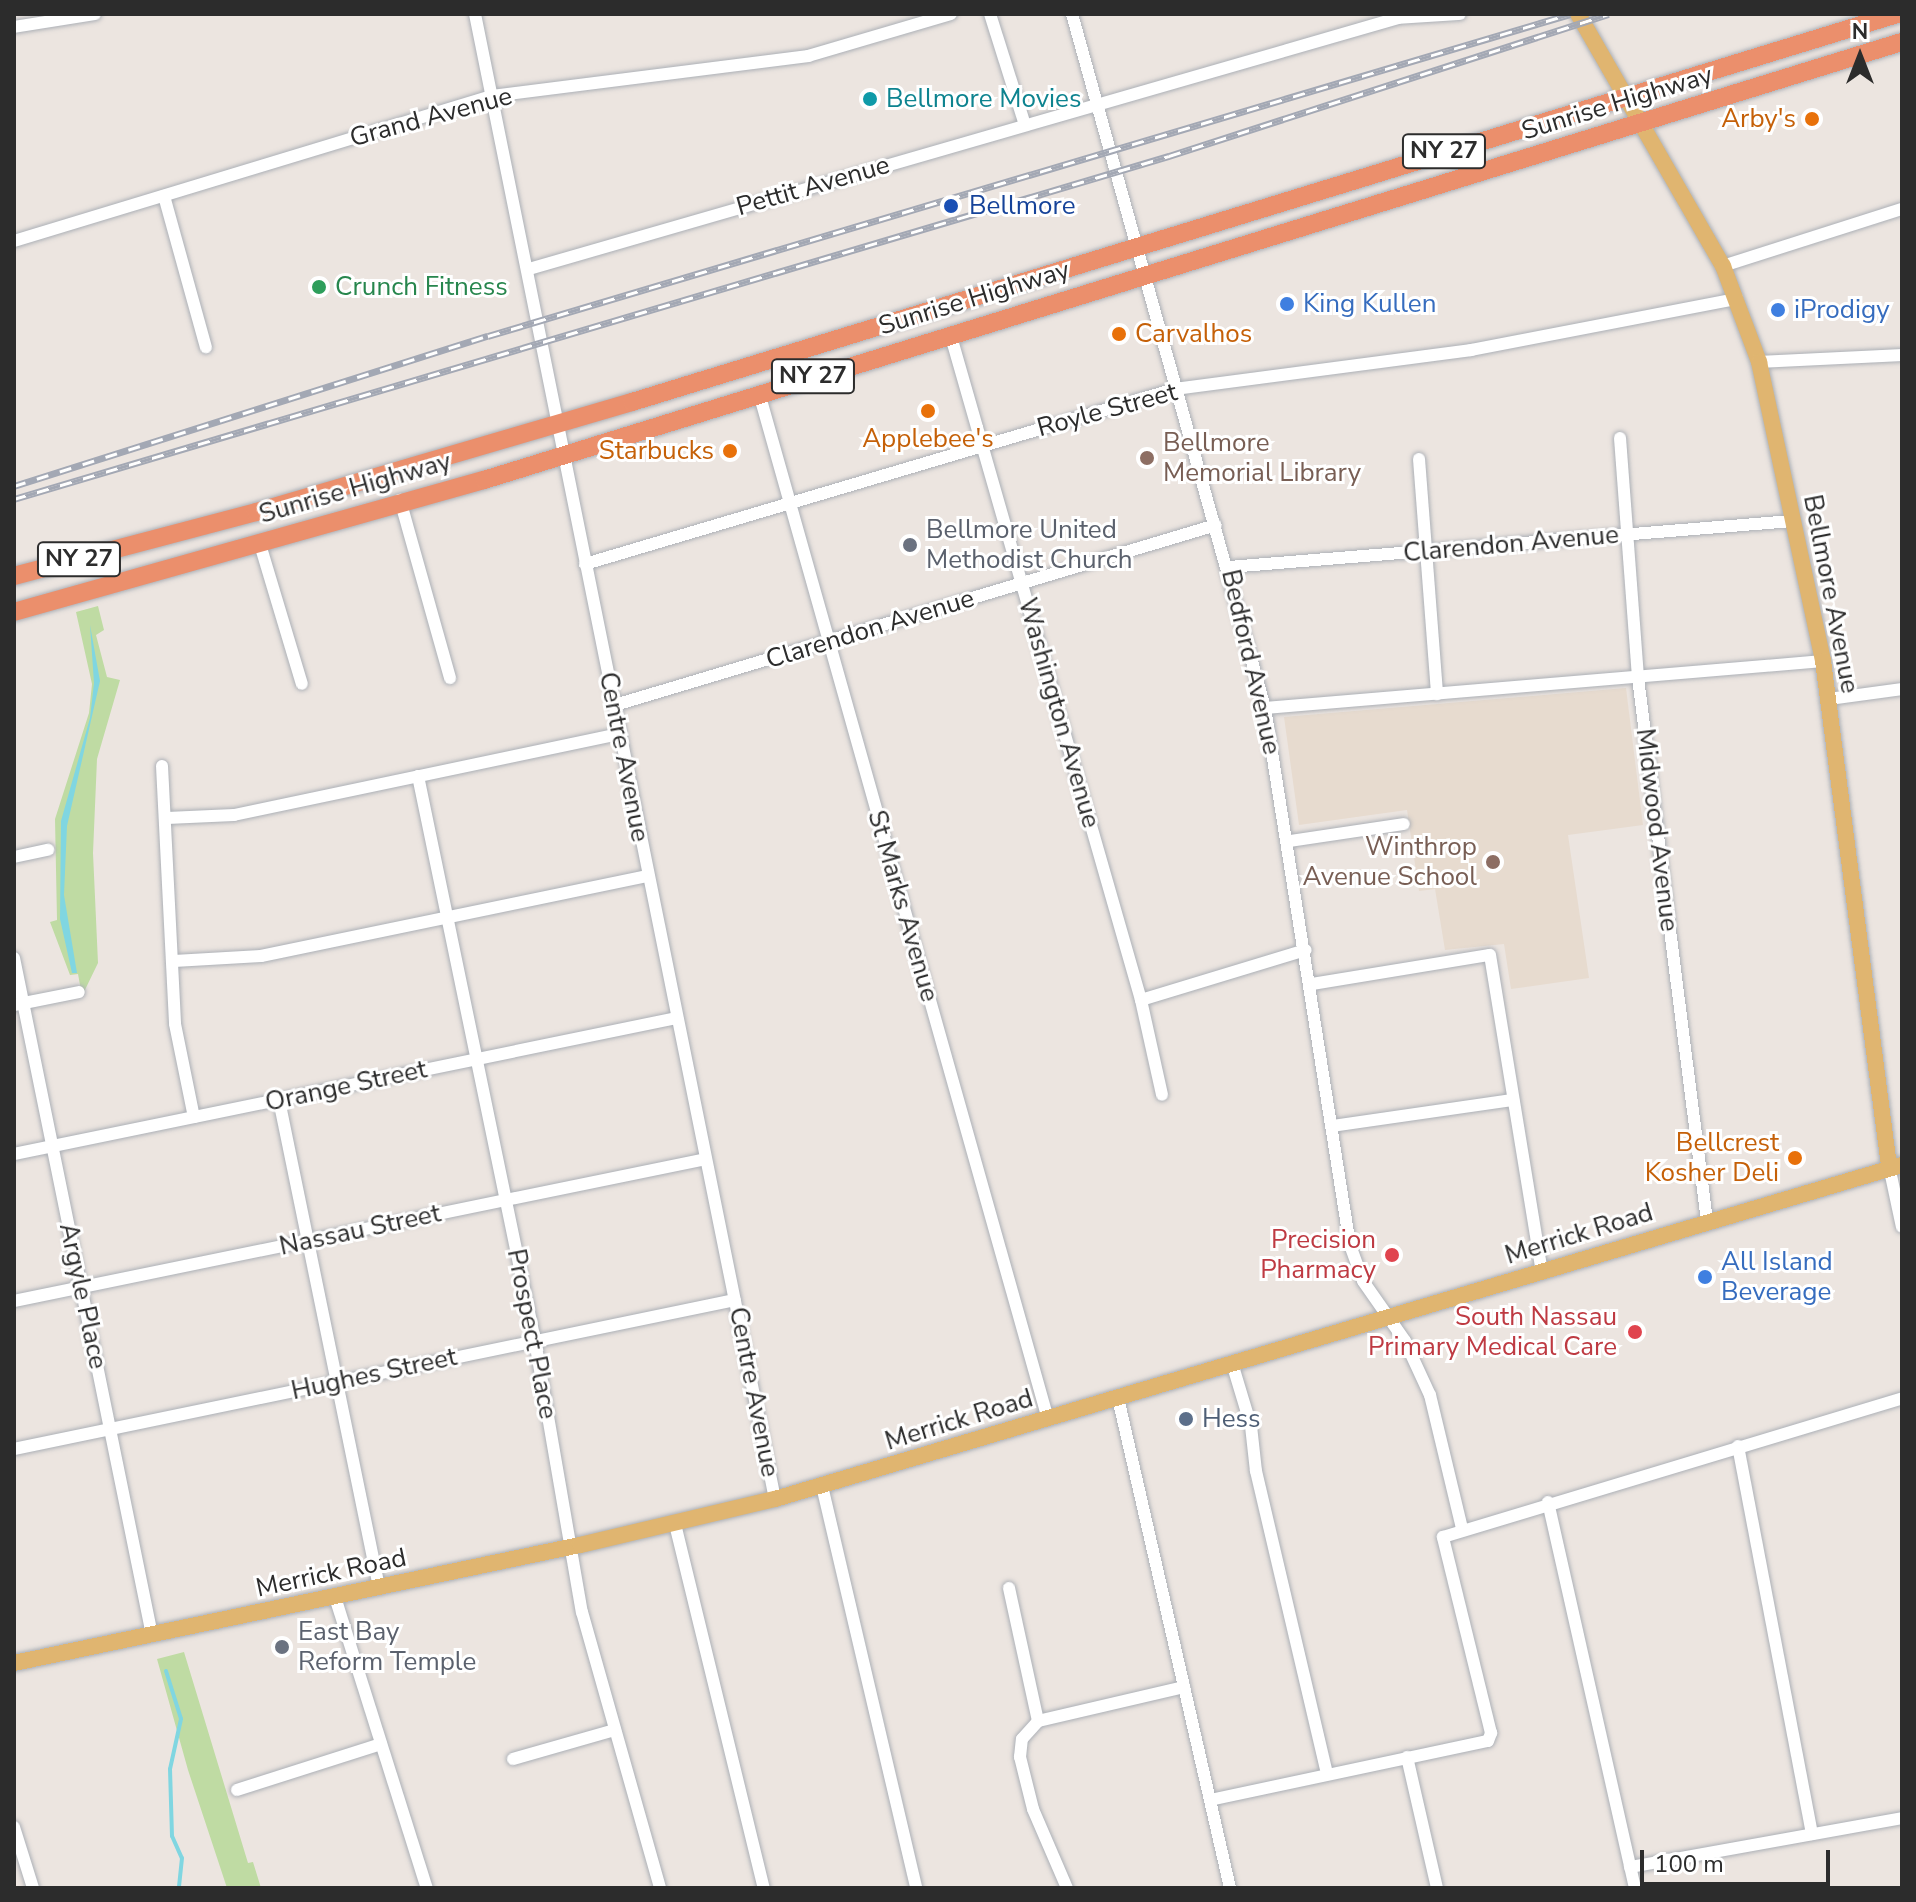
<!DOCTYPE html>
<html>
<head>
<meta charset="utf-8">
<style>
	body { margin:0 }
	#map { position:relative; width:1916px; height:1902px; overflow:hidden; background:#ece5e0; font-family:"Nunito Sans",sans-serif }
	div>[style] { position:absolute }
	.education>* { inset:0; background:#e7dbcf }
	.green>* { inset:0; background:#bfdba3 }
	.water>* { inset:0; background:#80d6e1 }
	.stream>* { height:4px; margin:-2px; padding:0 2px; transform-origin:2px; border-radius:2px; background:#80d6e1 }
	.roads { filter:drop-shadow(0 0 2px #acb0b6) drop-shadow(0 0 2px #acb0b6) }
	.minor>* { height:12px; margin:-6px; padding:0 6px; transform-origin:6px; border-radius:6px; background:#fff }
	.major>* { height:16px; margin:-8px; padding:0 8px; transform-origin:8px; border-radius:8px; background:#e0b570 }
	.highway>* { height:18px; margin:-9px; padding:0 9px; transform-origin:9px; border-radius:9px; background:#eb8f6c }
	.rail>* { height:7px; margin-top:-3.5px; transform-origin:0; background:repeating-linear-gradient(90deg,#fff 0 12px,#a3a8b4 0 24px); box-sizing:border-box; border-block:2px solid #a3a8b4 }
	.dots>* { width:22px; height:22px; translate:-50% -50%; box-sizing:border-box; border:4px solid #fff; border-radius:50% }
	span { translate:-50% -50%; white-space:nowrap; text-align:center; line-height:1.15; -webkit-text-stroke:6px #fff; paint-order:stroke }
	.shield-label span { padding:2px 6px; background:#fff; border:2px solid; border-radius:6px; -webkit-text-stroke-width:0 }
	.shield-label { font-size:24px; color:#2c2c2c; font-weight:700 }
	.culture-label { font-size:26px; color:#0d838f }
	.left { translate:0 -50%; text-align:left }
	.street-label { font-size:26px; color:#2c2c2c }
	.food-label { font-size:26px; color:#c56008 }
	.right { translate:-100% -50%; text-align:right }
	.transit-label { font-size:26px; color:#164399 }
	.leisure-label { font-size:26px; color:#27864d }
	.shop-label { font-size:26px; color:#366cbe }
	.education-label { font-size:26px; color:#785e54 }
	.worship-label { font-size:26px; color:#5b616d }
	.health-label { font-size:26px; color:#be3a42 }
	.service-label { font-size:26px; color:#4e5e75 }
	.frame { position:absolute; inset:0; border:16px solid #2c2c2c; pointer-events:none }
	.north { position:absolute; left:1820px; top:16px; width:80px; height:80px; -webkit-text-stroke:6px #fff; paint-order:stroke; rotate:0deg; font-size:22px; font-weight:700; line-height:32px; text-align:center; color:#2c2c2c }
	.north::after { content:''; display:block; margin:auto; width:28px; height:36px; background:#2c2c2c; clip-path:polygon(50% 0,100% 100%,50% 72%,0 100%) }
	.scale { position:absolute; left:1640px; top:1850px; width:190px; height:36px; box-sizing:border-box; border:4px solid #2c2c2c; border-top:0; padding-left:10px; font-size:24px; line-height:28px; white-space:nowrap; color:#2c2c2c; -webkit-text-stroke:6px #fff; paint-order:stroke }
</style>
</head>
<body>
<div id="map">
	<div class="education">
		<div style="clip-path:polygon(1626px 688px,1643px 825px,1568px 835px,1589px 978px,1511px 989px,1504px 944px,1445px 950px,1435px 889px,1419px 891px,1407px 810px,1299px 825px,1284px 717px)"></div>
	</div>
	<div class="green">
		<div style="clip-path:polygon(98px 606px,104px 630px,96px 635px,107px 677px,120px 680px,97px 759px,93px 853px,98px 963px,82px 996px,78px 974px,70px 975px,50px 922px,57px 920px,55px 819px,89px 713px,92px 684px,76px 612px)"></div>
		<div style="clip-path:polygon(184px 1652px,248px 1863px,253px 1862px,261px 1888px,227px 1888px,188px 1770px,157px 1659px)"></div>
	</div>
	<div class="water">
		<div style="clip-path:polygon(90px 625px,100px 681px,67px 826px,64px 895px,77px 973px,72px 973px,60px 919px,61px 821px,90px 718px,94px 683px)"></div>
	</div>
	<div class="stream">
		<div style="left:166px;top:1671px;width:50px;rotate:72.6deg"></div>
		<div style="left:181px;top:1719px;width:51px;rotate:102.4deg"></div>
		<div style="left:170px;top:1769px;width:67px;rotate:88.3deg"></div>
		<div style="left:172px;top:1836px;width:24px;rotate:66deg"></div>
		<div style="left:182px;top:1858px;width:30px;rotate:96deg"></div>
	</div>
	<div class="roads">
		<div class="minor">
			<div style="left:475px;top:14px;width:1515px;rotate:78.58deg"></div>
			<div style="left:990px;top:14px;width:116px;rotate:72.5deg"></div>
			<div style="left:1072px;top:14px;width:720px;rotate:74.46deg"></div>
			<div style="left:1265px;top:708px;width:544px;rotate:81.01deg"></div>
			<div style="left:1350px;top:1245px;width:38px;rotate:70deg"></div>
			<div style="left:1363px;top:1281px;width:73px;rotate:55deg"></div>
			<div style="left:1405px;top:1341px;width:60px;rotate:65.2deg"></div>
			<div style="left:1430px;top:1395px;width:137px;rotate:76.5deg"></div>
			<div style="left:14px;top:27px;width:82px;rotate:-9.1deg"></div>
			<div style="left:164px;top:196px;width:157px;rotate:74.5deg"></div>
			<div style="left:14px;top:241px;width:500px;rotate:-16.9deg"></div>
			<div style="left:492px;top:96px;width:319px;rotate:-7.2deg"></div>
			<div style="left:808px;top:56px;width:149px;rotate:-16.4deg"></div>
			<div style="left:1723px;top:266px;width:188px;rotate:-17.7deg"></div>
			<div style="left:529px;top:269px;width:905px;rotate:-16.11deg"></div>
			<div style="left:1398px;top:18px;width:62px;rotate:-3.7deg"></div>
			<div style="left:950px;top:333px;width:694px;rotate:74.02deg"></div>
			<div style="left:1141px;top:1000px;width:97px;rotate:77.5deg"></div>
			<div style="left:1759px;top:362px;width:143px;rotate:-2.8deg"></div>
			<div style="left:759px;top:393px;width:1066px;rotate:74.27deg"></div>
			<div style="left:1620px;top:438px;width:241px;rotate:85.7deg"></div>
			<div style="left:1638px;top:678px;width:547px;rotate:82.76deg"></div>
			<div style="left:1419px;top:459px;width:236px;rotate:85.6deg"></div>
			<div style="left:400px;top:500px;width:185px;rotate:74.3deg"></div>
			<div style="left:259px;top:541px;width:149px;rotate:73.3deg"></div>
			<div style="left:585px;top:564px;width:615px;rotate:-16.52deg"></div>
			<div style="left:1175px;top:389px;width:299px;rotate:-7.5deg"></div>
			<div style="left:1471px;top:350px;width:271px;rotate:-10.9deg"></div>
			<div style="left:1229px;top:567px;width:565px;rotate:-4.67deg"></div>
			<div style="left:1829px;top:699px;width:74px;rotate:-7.8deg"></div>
			<div style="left:615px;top:705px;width:627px;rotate:-16.67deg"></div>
			<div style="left:1265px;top:708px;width:560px;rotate:-4.81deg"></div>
			<div style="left:162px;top:766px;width:258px;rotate:87.1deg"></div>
			<div style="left:175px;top:1024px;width:95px;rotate:78.5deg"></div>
			<div style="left:418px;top:776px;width:577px;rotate:78.3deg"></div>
			<div style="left:535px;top:1341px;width:275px;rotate:80.2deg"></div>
			<div style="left:582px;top:1612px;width:287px;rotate:74.2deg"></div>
			<div style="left:167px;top:818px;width:67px;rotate:-2.6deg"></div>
			<div style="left:234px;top:815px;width:394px;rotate:-11.9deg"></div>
			<div style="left:1290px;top:841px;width:115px;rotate:-8.5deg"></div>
			<div style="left:14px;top:857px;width:35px;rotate:-12deg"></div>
			<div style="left:14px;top:958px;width:691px;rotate:78.48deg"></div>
			<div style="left:174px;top:961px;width:87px;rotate:-3.3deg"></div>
			<div style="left:261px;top:956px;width:395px;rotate:-11.7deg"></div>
			<div style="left:1312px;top:984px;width:180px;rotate:-9.3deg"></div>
			<div style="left:1490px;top:955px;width:320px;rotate:80.7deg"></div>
			<div style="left:1141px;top:1000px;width:172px;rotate:-16.9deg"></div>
			<div style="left:14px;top:1005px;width:66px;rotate:-11.3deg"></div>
			<div style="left:279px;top:1100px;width:497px;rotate:78.4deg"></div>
			<div style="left:1332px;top:1126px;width:183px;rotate:-8.2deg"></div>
			<div style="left:14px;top:1154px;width:677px;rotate:-11.59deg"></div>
			<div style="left:1889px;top:1166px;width:62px;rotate:78deg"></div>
			<div style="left:14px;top:1301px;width:706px;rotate:-11.6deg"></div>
			<div style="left:1232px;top:1363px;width:66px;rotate:73.2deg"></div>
			<div style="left:1251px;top:1426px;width:45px;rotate:83.7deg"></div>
			<div style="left:1256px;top:1471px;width:310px;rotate:76.8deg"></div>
			<div style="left:1118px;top:1398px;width:503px;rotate:77.12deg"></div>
			<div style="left:1738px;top:1446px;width:395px;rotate:79.2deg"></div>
			<div style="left:14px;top:1449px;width:736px;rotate:-11.68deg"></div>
			<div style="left:822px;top:1486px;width:413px;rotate:76.8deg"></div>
			<div style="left:1548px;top:1502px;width:396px;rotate:77.3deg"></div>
			<div style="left:675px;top:1524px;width:375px;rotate:76.3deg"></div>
			<div style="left:1009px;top:1588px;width:136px;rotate:77.7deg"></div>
			<div style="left:335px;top:1597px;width:305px;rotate:72.5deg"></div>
			<div style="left:1407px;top:1757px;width:134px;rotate:77.1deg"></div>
			<div style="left:513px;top:1759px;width:106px;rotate:-15.9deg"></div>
			<div style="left:237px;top:1790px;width:151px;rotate:-17.7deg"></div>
			<div style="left:1210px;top:1800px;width:284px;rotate:-12deg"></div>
			<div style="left:1488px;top:1741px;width:9px;rotate:-69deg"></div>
			<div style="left:1491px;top:1733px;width:202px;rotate:-103.8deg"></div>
			<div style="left:1443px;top:1537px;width:480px;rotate:-16.8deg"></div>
			<div style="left:14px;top:1827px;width:64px;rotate:72.7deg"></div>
			<div style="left:1630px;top:1867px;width:276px;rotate:-10.2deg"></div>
			<div style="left:1067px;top:1888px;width:86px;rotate:-113.3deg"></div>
			<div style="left:1033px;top:1809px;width:54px;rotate:-104deg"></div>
			<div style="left:1020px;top:1757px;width:18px;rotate:-84deg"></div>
			<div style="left:1022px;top:1739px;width:24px;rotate:-48deg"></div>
			<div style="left:1038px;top:1721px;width:150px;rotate:-13.1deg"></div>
		</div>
		<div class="major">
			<div style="left:1578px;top:14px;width:291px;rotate:60.1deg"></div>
			<div style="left:1723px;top:266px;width:103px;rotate:69.4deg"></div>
			<div style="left:1759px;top:362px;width:306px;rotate:77.9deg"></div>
			<div style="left:1823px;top:661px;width:509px;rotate:82.55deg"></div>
			<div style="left:14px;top:1663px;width:578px;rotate:-11.78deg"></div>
			<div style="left:580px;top:1545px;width:200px;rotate:-13.3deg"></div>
			<div style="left:775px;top:1499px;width:1175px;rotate:-16.51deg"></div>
		</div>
		<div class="highway">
			<div style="left:14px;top:576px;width:250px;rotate:-14.8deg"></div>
			<div style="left:256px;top:512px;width:392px;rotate:-16.3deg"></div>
			<div style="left:632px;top:402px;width:1323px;rotate:-17.05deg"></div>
			<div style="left:14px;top:612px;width:488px;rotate:-15.7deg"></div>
			<div style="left:484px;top:480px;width:1484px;rotate:-17.17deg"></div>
		</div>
	</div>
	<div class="rail">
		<div style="left:14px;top:486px;width:497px;rotate:-17.6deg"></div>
		<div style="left:488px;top:336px;width:1129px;rotate:-16.57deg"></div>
		<div style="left:14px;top:499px;width:1205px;rotate:-16.54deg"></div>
		<div style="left:1169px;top:156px;width:462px;rotate:-17.9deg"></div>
	</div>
	<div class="dots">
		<div style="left:870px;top:99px;background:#0f9aa8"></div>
		<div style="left:1812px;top:119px;background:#e8710a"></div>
		<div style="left:951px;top:206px;background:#1a4fb4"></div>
		<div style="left:319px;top:287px;background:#2e9e5b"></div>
		<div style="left:1287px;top:304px;background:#3f7fe0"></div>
		<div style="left:1778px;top:310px;background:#3f7fe0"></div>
		<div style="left:1119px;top:334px;background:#e8710a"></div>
		<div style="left:928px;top:411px;background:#e8710a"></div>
		<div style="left:730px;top:451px;background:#e8710a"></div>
		<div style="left:1147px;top:458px;background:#8d6e63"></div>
		<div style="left:910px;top:545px;background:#6b7280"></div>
		<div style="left:1493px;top:862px;background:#8d6e63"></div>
		<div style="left:1795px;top:1158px;background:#e8710a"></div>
		<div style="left:1392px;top:1255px;background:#e0444e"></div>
		<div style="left:1705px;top:1277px;background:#3f7fe0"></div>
		<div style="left:1635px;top:1332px;background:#e0444e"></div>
		<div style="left:1186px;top:1419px;background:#5c6f8a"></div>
		<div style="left:282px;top:1647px;background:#6b7280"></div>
	</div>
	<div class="shield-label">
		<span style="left:1444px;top:151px">NY 27</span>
		<span style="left:813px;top:376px">NY 27</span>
		<span style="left:79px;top:559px">NY 27</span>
	</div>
	<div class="culture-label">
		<span class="left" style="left:886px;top:99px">Bellmore Movies</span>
	</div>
	<div class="street-label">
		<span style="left:1617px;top:103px;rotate:-17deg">Sunrise Highway</span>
		<span style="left:431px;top:117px;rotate:-15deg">Grand Avenue</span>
		<span style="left:813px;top:186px;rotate:-16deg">Pettit Avenue</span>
		<span style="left:974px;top:298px;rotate:-17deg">Sunrise Highway</span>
		<span style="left:1107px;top:410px;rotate:-15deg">Royle Street</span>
		<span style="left:355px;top:488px;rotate:-16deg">Sunrise Highway</span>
		<span style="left:1511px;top:544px;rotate:-5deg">Clarendon Avenue</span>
		<span style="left:1831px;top:594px;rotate:79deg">Bellmore Avenue</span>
		<span style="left:870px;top:629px;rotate:-17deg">Clarendon Avenue</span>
		<span style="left:1251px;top:662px;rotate:77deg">Bedford Avenue</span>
		<span style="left:1059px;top:713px;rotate:74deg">Washington Avenue</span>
		<span style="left:624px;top:757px;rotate:79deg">Centre Avenue</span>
		<span style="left:1657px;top:830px;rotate:83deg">Midwood Avenue</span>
		<span style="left:903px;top:906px;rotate:74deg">St Marks Avenue</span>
		<span style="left:346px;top:1086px;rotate:-12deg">Orange Street</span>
		<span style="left:360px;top:1230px;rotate:-12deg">Nassau Street</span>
		<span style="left:1579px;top:1234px;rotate:-17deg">Merrick Road</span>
		<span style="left:83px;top:1296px;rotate:78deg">Argyle Place</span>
		<span style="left:532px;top:1334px;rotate:79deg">Prospect Place</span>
		<span style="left:374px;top:1374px;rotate:-12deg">Hughes Street</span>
		<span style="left:754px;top:1392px;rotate:79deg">Centre Avenue</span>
		<span style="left:959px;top:1420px;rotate:-17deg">Merrick Road</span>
		<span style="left:331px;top:1573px;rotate:-12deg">Merrick Road</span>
	</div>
	<div class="food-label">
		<span class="right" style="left:1796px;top:119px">Arby's</span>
		<span class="left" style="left:1135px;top:334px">Carvalhos</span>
		<span style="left:928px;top:439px">Applebee's</span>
		<span class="right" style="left:714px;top:451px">Starbucks</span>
		<span class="right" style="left:1779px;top:1158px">Bellcrest<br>Kosher Deli</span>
	</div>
	<div class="transit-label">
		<span class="left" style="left:969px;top:206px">Bellmore</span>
	</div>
	<div class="leisure-label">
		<span class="left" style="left:335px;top:287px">Crunch Fitness</span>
	</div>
	<div class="shop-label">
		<span class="left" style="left:1303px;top:304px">King Kullen</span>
		<span class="left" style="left:1794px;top:310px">iProdigy</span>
		<span class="left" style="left:1721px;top:1277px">All Island<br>Beverage</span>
	</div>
	<div class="education-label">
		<span class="left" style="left:1163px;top:458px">Bellmore<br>Memorial Library</span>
		<span class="right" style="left:1477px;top:862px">Winthrop<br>Avenue School</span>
	</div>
	<div class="worship-label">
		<span class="left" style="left:926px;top:545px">Bellmore United<br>Methodist Church</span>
		<span class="left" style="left:298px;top:1647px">East Bay<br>Reform Temple</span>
	</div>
	<div class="health-label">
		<span class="right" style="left:1376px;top:1255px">Precision<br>Pharmacy</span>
		<span class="right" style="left:1617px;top:1332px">South Nassau<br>Primary Medical Care</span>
	</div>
	<div class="service-label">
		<span class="left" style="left:1202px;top:1419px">Hess</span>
	</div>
	<div class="frame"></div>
	<div class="north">N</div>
	<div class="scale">100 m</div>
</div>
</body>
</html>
